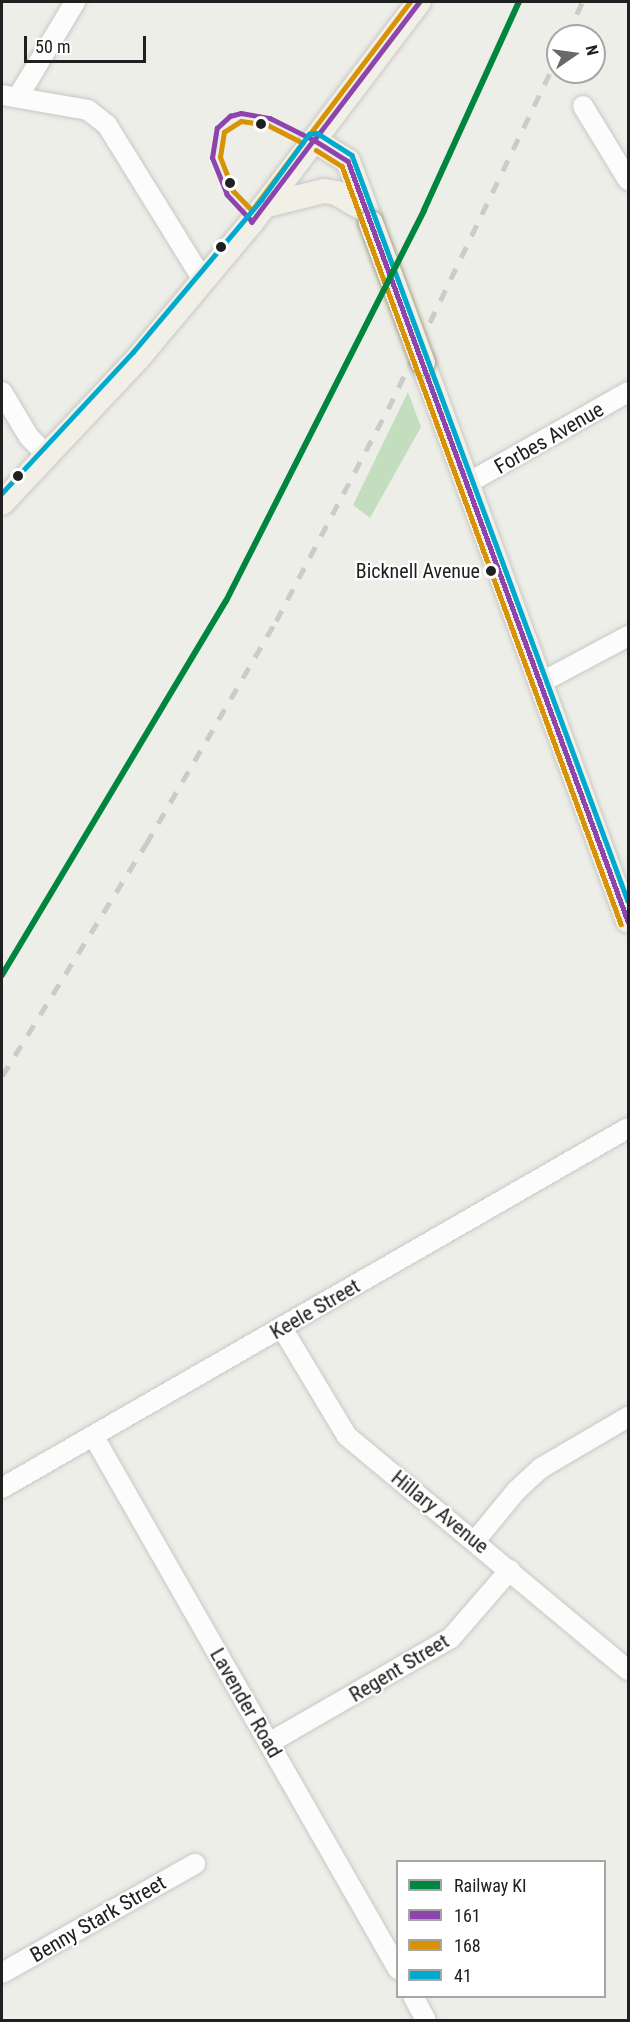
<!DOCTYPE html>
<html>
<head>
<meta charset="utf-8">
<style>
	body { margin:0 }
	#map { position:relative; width:630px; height:2022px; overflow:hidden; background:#eeeee9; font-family:"Roboto Condensed",sans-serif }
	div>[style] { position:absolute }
	.forest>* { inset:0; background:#c3debe }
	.roads { filter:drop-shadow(0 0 2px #c7c7c5) drop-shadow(0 0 2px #c7c7c5) }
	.minor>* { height:20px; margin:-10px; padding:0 10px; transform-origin:10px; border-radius:10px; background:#fcfcfc }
	.major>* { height:24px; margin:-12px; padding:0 12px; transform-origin:12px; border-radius:12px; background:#f1efe6 }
	.rail>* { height:4.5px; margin-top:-2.25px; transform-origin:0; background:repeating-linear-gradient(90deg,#cbcbca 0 12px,transparent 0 24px) }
	.bridges { filter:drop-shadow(0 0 2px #a5a185) drop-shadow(0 0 2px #a5a185) }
	.major-bridge>* { height:24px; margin:-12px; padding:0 12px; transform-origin:12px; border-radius:12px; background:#f1efe6 }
	.bus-1>* { height:4.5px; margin:-2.25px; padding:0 2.25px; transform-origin:2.25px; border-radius:2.25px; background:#8e44ad }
	.bus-2>* { height:4.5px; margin:-2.25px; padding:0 2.25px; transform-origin:2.25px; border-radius:2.25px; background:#d79205 }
	.bus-3>* { height:4.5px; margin:-2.25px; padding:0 2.25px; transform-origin:2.25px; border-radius:2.25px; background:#00a9ce }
	.rail-1>* { height:6px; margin:-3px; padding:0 3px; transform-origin:3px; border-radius:3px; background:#00853f }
	.dots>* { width:16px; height:16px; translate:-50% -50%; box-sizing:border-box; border:3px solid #fff; border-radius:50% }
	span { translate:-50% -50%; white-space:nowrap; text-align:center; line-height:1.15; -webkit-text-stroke:4.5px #fff; paint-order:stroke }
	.bus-label { font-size:20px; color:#202020 }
	.right { translate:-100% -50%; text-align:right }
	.street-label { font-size:21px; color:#202020 }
	.frame { position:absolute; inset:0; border:3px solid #202020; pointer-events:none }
	.legend { position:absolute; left:396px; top:1860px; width:210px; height:138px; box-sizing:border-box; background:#fff; border:2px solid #a6a6a6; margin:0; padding:8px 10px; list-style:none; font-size:18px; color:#202020 }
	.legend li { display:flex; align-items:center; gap:12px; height:30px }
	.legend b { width:30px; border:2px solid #a6a6a6 }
	.north { position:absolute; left:546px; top:24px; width:60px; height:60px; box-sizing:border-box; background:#fff; border:2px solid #a6a6a6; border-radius:50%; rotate:77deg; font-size:16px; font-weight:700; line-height:24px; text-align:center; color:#202020 }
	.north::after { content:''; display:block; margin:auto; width:21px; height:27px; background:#686866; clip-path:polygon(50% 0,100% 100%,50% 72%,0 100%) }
	.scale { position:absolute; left:24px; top:36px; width:122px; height:27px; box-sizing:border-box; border:3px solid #202020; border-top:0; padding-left:8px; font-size:18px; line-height:21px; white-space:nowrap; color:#202020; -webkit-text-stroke:4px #fff; paint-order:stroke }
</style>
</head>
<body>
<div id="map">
	<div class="forest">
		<div style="clip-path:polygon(408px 392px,421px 427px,370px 518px,353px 505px)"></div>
	</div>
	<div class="roads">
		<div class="minor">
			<div style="left:2px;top:95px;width:87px;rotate:9.9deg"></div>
			<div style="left:88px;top:110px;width:24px;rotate:38deg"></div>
			<div style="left:107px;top:125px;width:182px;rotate:58.2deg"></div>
			<div style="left:18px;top:97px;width:111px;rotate:-59deg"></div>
			<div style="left:583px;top:106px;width:87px;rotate:58.7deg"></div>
			<div style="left:2px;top:392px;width:52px;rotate:59deg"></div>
			<div style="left:29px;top:437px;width:24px;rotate:45deg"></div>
			<div style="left:468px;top:483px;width:184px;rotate:-29.6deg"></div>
			<div style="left:542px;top:682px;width:98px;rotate:-28.1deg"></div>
			<div style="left:282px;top:1328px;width:126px;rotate:59deg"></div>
			<div style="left:347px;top:1436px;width:366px;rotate:39.8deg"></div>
			<div style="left:94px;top:1437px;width:613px;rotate:60.26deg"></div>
			<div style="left:2px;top:1488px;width:722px;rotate:-29.9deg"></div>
			<div style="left:475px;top:1541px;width:65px;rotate:-50.6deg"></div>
			<div style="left:516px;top:1491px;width:34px;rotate:-43deg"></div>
			<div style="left:541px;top:1468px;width:101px;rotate:-30.4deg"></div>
			<div style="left:269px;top:1743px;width:210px;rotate:-30deg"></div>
			<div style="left:451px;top:1638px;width:90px;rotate:-49.1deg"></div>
			<div style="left:2px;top:1973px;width:222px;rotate:-29.5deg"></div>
			<div style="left:413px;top:1996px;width:27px;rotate:62deg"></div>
		</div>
		<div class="major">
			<div style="left:314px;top:140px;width:40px;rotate:32deg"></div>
			<div style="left:348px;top:161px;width:60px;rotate:69.4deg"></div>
			<div style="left:267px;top:205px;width:59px;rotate:-13.8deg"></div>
			<div style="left:324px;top:191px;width:12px;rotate:9deg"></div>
			<div style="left:336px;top:193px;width:34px;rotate:30deg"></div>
			<div style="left:423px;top:363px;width:594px;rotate:69.83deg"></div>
			<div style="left:2px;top:503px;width:200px;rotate:-46.8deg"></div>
			<div style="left:139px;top:357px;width:176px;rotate:-50.1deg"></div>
			<div style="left:252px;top:222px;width:276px;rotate:-52.8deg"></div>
		</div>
	</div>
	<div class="rail">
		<div style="left:567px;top:36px;width:37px;rotate:-66deg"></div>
		<div style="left:2px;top:1076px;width:273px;rotate:-58.2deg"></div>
		<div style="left:146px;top:844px;width:258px;rotate:-59.8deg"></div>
		<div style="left:276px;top:621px;width:240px;rotate:-62.2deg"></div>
		<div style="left:388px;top:409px;width:393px;rotate:-64.3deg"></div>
	</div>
	<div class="bridges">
		<div class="major-bridge">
			<div style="left:371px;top:223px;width:149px;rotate:69.6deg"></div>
		</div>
	</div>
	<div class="bus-1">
		<div style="left:241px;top:113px;width:29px;rotate:10deg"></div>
		<div style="left:270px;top:118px;width:49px;rotate:26.6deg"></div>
		<div style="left:314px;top:140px;width:103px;rotate:127.1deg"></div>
		<div style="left:252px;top:222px;width:37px;rotate:-133deg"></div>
		<div style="left:227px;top:195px;width:40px;rotate:-112deg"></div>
		<div style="left:212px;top:158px;width:30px;rotate:-81deg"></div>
		<div style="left:217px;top:128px;width:18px;rotate:-43deg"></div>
		<div style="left:230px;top:116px;width:11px;rotate:-15deg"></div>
		<div style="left:314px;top:140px;width:40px;rotate:32deg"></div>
		<div style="left:348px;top:161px;width:810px;rotate:69.78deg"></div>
		<div style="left:314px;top:140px;width:173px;rotate:-52.7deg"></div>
	</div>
	<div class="bus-2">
		<div style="left:241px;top:121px;width:27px;rotate:8deg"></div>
		<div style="left:268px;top:125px;width:39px;rotate:27deg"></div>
		<div style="left:303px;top:143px;width:85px;rotate:126.9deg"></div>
		<div style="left:252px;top:211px;width:28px;rotate:-134deg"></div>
		<div style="left:233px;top:191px;width:36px;rotate:-111deg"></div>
		<div style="left:220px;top:157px;width:25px;rotate:-81deg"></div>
		<div style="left:224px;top:132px;width:20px;rotate:-33deg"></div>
		<div style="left:312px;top:131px;width:162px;rotate:-52.8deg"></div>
		<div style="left:316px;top:150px;width:31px;rotate:32deg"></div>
		<div style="left:342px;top:166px;width:808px;rotate:69.79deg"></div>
	</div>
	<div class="bus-3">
		<div style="left:2px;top:493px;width:192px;rotate:-47.1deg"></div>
		<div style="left:133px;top:352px;width:199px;rotate:-49.9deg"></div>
		<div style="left:261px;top:200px;width:82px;rotate:-54deg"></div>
		<div style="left:309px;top:134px;width:8px;rotate:-7deg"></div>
		<div style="left:317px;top:133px;width:41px;rotate:32.2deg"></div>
		<div style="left:352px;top:155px;width:795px;rotate:69.7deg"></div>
	</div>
	<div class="rail-1">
		<div style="left:2px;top:975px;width:436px;rotate:-59.1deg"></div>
		<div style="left:226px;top:601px;width:438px;rotate:-63.1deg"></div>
		<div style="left:424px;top:210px;width:229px;rotate:-65.5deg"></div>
	</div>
	<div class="dots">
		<div style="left:261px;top:124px;background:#202020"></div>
		<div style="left:230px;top:183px;background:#202020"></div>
		<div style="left:221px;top:247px;background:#202020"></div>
		<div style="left:18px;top:476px;background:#202020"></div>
		<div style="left:491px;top:571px;background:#202020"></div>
	</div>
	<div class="bus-label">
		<span class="right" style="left:480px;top:571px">Bicknell Avenue</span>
	</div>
	<div class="street-label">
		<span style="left:549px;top:438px;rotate:-30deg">Forbes Avenue</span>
		<span style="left:315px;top:1309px;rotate:-30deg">Keele Street</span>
		<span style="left:440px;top:1512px;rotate:39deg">Hillary Avenue</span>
		<span style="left:399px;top:1668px;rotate:-31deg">Regent Street</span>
		<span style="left:246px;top:1703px;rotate:60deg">Lavender Road</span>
		<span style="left:98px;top:1919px;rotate:-30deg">Benny Stark Street</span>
	</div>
	<div class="frame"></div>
	<ul class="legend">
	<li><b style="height:8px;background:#00853f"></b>Railway KI</li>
	<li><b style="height:8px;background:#8e44ad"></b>161</li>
	<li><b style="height:8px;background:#d79205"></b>168</li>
	<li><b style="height:8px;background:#00a9ce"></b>41</li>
	</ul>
	<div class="north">N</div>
	<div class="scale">50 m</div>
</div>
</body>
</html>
